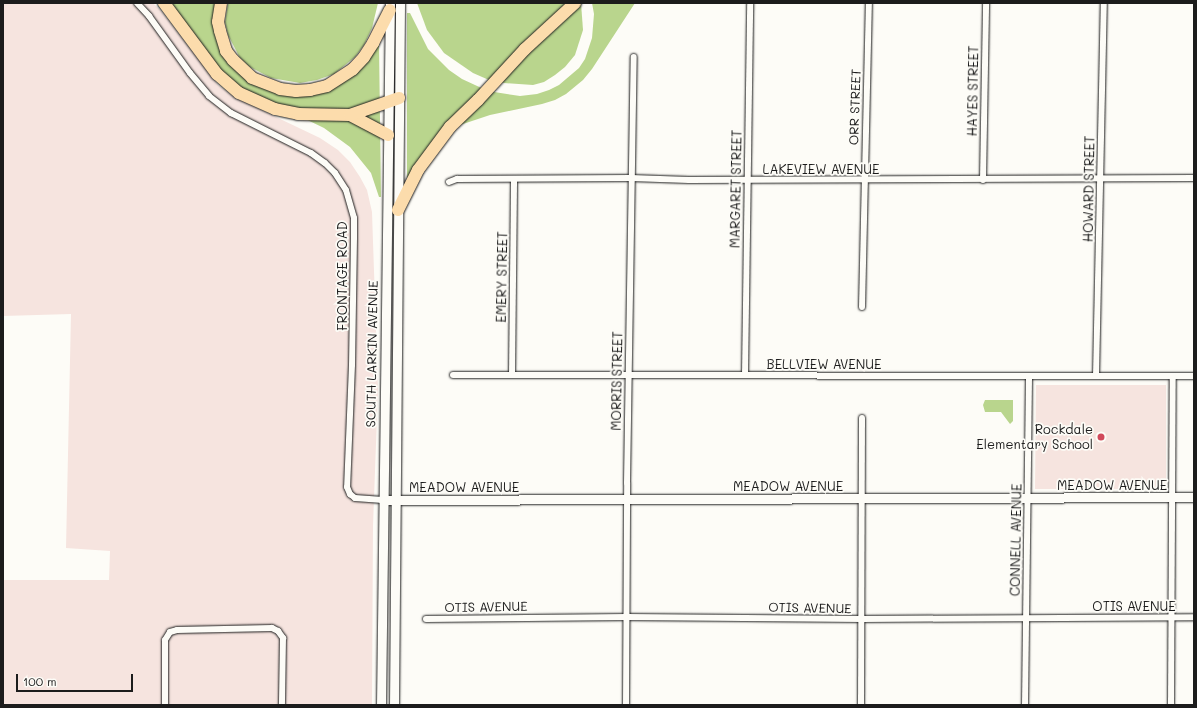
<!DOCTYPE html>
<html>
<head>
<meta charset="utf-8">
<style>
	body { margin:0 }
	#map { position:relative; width:1197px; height:708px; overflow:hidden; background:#fdfcf7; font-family:Mali,sans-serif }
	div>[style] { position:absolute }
	.built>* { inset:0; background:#f6e4df }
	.green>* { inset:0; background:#b9d58d }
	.roads { filter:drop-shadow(0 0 1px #1c1c1c) drop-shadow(0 0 1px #1c1c1c) }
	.street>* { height:6px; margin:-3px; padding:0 3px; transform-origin:3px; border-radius:3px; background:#fdfcf7 }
	.secondary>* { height:9px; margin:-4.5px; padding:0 4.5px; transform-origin:4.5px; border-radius:4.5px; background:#fdfcf7 }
	.highway>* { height:12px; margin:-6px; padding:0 6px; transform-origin:6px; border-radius:6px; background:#fcdcac }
	.dots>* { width:11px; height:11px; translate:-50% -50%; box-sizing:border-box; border:2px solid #fdfcf7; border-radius:50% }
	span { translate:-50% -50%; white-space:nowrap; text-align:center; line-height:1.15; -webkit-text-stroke:3.5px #fdfcf7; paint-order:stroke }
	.street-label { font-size:13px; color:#1c1c1c }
	.poi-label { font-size:13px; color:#1c1c1c }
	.right { translate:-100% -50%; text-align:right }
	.frame { position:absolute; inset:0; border:4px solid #1c1c1c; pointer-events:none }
	.scale { position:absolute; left:16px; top:674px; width:117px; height:18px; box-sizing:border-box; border:2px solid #1c1c1c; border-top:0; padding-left:5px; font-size:12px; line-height:14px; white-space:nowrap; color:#1c1c1c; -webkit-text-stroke:3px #fdfcf7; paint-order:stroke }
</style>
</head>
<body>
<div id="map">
	<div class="built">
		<div style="clip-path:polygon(3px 3px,153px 3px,161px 11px,218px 85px,234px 97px,320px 138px,338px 150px,350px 162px,360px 177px,367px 190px,372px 212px,378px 389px,373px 526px,372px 705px,3px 705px,3px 580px,109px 580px,110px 551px,66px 548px,71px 314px,3px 316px)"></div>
		<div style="clip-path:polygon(1036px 385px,1166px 385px,1166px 489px,1035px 489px)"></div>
	</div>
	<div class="green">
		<div style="clip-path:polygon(170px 3px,216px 3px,237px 72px,317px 93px,379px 44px,381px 197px,379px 197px,371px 173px,350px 147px,324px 128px,241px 88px,221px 72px)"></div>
		<div style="clip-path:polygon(228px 3px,378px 3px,372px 28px,364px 45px,355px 57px,334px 74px,317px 80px,300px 83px,271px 78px,250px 67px,240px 58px,228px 35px,225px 22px)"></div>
		<div style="clip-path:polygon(417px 3px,581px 3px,583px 30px,575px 55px,565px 67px,555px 75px,544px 82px,533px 85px,504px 83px,489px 80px,473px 73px,444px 53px,427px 30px)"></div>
		<div style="clip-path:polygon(592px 3px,635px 3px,592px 69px,583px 80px,566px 94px,555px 100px,542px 104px,490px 115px,460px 125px,410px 177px,407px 177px,407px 13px,410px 13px,428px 49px,449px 70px,462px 79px,488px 91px,520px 96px,537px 94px,549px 90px,559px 85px,579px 68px,585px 59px,592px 38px,594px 14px)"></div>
		<div style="clip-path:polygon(985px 400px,1013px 400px,1013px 421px,1010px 424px,1001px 412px,985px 412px,983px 405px)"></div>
	</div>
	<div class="roads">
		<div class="street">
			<div style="left:137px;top:3px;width:18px;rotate:47deg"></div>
			<div style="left:149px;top:16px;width:70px;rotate:54.3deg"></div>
			<div style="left:190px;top:73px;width:30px;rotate:50deg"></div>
			<div style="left:209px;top:96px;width:28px;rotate:38deg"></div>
			<div style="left:231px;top:113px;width:89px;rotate:26.6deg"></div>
			<div style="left:311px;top:153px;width:17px;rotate:36deg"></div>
			<div style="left:325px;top:163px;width:14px;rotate:45deg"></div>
			<div style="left:335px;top:173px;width:20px;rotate:57deg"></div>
			<div style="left:346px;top:190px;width:29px;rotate:74deg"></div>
			<div style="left:354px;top:218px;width:20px;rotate:90deg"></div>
			<div style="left:354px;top:238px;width:127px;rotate:90.9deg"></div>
			<div style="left:352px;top:365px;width:122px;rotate:92.3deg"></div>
			<div style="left:347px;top:487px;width:8px;rotate:67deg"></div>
			<div style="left:350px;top:494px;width:6px;rotate:39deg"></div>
			<div style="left:355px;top:498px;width:28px;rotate:4deg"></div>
			<div style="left:983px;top:180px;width:177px;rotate:-89deg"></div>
			<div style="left:449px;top:182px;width:9px;rotate:-21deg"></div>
			<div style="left:457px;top:179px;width:174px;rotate:-0.3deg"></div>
			<div style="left:631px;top:178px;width:58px;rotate:2deg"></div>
			<div style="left:689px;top:180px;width:505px;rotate:-0.23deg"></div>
			<div style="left:862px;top:307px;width:304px;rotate:-88.7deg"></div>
			<div style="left:453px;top:375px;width:741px;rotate:0.08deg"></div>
			<div style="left:512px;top:375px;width:195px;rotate:-89.4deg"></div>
			<div style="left:745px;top:375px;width:372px;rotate:-89.2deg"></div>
			<div style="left:1096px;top:376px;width:373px;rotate:-88.8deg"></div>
			<div style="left:426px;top:619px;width:201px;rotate:-0.6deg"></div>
			<div style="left:627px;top:617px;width:235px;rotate:0.5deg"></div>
			<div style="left:862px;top:619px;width:332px;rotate:-0.3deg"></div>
			<div style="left:165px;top:705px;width:65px;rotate:-90deg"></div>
			<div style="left:165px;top:640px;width:9px;rotate:-58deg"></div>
			<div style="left:170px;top:632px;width:7px;rotate:-16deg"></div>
			<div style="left:177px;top:630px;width:95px;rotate:-1.2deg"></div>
			<div style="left:272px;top:628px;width:7px;rotate:27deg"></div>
			<div style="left:278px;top:631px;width:9px;rotate:54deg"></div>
			<div style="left:283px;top:638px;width:67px;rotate:90.9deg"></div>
			<div style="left:626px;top:705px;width:222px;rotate:-89.7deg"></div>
			<div style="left:627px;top:483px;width:426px;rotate:-89.1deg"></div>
			<div style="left:861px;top:705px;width:287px;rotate:-89.8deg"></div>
			<div style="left:1025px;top:705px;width:329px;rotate:-89.3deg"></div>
			<div style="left:1171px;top:705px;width:329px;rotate:-89.7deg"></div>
		</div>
		<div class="secondary">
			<div style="left:383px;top:500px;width:811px;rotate:-0.21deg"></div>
			<div style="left:381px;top:705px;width:702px;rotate:-89.27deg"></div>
			<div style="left:394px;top:705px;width:702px;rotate:-89.51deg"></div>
		</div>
		<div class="highway">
			<div style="left:164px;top:3px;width:89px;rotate:53.3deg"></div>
			<div style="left:217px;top:74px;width:29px;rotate:41deg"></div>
			<div style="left:239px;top:93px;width:39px;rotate:24deg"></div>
			<div style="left:275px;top:109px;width:24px;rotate:12deg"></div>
			<div style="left:298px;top:114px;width:52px;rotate:1.1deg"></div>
			<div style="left:350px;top:115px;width:43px;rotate:27.8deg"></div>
			<div style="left:221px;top:3px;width:19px;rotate:99deg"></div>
			<div style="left:218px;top:22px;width:9px;rotate:77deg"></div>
			<div style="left:220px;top:31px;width:21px;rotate:73deg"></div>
			<div style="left:226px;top:51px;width:11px;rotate:52deg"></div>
			<div style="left:233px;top:60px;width:26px;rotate:43deg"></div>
			<div style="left:252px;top:78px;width:30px;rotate:21deg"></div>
			<div style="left:280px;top:89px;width:16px;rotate:7deg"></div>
			<div style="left:296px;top:91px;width:14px;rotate:-4deg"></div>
			<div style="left:310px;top:90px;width:17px;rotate:-13deg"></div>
			<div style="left:327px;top:86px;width:31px;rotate:-33deg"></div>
			<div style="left:353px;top:69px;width:16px;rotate:-47deg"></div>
			<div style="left:364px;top:57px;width:17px;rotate:-57deg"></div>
			<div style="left:373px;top:43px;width:37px;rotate:-63deg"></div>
			<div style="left:350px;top:115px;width:52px;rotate:-19.1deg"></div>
			<div style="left:398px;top:210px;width:45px;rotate:-63.4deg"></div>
			<div style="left:418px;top:170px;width:54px;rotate:-53.3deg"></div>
			<div style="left:450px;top:127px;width:39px;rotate:-44deg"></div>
			<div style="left:478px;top:100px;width:69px;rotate:-47.3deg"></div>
			<div style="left:525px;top:49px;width:68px;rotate:-42.6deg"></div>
		</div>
	</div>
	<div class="dots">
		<div style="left:1101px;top:437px;background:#d1495b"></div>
	</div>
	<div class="street-label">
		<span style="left:973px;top:91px;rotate:-89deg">HAYES STREET</span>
		<span style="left:855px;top:107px;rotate:-88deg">ORR STREET</span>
		<span style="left:821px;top:169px">LAKEVIEW AVENUE</span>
		<span style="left:736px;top:189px;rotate:-89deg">MARGARET STREET</span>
		<span style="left:1089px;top:189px;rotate:-89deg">HOWARD STREET</span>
		<span style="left:342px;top:276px;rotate:-90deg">FRONTAGE ROAD</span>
		<span style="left:502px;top:277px;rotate:-89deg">EMERY STREET</span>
		<span style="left:372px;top:354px;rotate:-89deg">SOUTH LARKIN AVENUE</span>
		<span style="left:824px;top:364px">BELLVIEW AVENUE</span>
		<span style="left:617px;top:381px;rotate:-89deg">MORRIS STREET</span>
		<span style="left:1112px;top:485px">MEADOW AVENUE</span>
		<span style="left:788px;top:486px">MEADOW AVENUE</span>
		<span style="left:464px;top:487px">MEADOW AVENUE</span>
		<span style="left:1016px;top:540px;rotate:-89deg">CONNELL AVENUE</span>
		<span style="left:1134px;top:606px">OTIS AVENUE</span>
		<span style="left:486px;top:607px;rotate:-1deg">OTIS AVENUE</span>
		<span style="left:810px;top:608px;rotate:1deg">OTIS AVENUE</span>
	</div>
	<div class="poi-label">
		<span class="right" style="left:1093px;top:437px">Rockdale<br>Elementary School</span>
	</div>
	<div class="frame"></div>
	<div class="scale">100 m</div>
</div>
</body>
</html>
